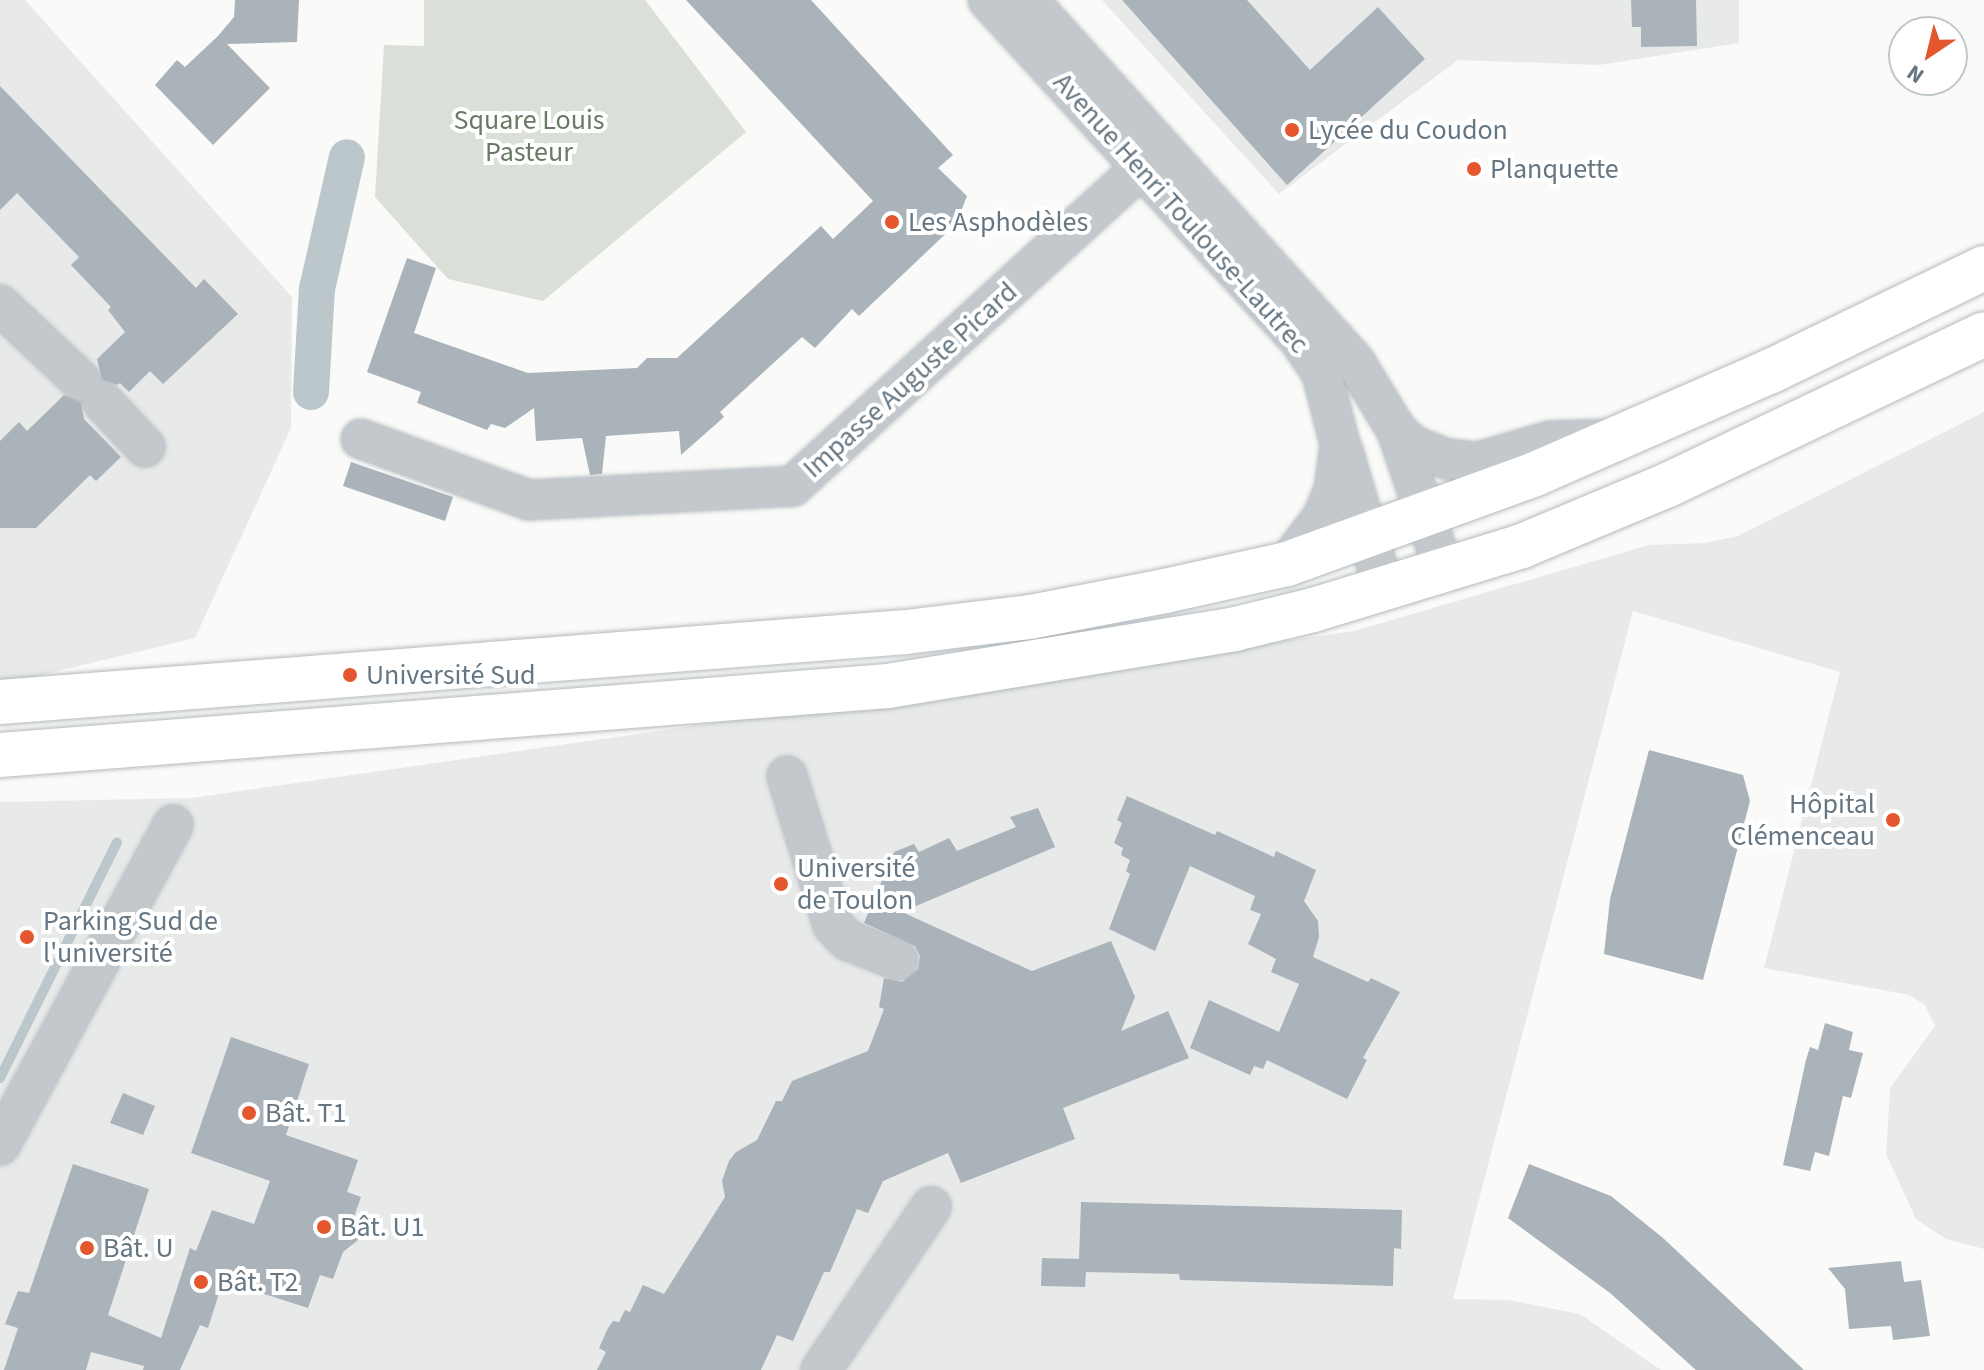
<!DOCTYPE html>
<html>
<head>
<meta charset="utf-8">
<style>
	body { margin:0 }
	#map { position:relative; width:1984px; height:1370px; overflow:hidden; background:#fafaf8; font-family:"Source Sans 3",sans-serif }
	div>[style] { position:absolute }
	.built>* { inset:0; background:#e8e9e9 }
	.green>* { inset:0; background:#dadfd7 }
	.stream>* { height:10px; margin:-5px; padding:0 5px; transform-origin:5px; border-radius:5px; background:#bbc7cb }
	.canal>* { height:36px; margin:-18px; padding:0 18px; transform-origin:18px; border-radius:18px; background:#bbc7cb }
	.building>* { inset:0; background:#aab3b9 }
	.roads { filter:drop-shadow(0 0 2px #b3babf) drop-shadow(0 0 2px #b3babf) }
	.street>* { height:38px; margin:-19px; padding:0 19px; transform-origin:19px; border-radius:19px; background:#c3c8cc }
	.secondary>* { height:44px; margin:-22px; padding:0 22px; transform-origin:22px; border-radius:22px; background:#fff }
	.dots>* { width:22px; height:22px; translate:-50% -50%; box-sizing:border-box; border:4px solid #fff; border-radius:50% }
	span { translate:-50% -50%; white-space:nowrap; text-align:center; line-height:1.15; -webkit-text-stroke:8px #fff; paint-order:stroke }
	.park-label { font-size:28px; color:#687a64 }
	.poi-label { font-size:28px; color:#657683 }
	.left { translate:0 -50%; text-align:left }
	.right { translate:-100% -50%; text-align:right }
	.street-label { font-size:28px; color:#657683 }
	.north { position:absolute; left:1888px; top:16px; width:80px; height:80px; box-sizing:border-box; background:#fff; border:2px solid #c1c8cd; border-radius:50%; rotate:215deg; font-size:22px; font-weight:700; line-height:32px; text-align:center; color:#657683 }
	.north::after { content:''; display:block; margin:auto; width:28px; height:36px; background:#e4572e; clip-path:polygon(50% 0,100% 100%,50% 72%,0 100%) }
</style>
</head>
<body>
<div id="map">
	<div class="built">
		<div style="clip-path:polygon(0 0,25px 0,292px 297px,291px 428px,195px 638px,29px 678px,0 680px)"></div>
		<div style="clip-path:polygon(1102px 0,1739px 0,1739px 43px,1599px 65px,1458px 60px,1279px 194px)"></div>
		<div style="clip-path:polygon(1984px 412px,1984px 1249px,1946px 1239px,1916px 1219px,1886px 1154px,1890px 1088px,1935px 1026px,1925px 1005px,1909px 995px,1764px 968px,1840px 672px,1633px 611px,1453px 1299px,1509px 1300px,1580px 1314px,1661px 1370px,0 1370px,0 802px,192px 798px,1354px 631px,1649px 545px,1706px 543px,1738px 536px)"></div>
	</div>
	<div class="green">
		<div style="clip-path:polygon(424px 0,645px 0,746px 132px,543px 301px,448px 279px,375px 197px,384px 45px,424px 46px)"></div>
	</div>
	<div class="stream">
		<div style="left:0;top:1078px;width:263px;rotate:-63.6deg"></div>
	</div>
	<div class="canal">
		<div style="left:311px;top:392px;width:103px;rotate:-86.7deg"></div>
		<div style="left:317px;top:289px;width:135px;rotate:-77.2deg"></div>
	</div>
	<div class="building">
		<div style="clip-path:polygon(235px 0,299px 0,297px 42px,227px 44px,270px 88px,213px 145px,155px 85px,177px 60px,185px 67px,218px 36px,234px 17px)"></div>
		<div style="clip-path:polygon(686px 0,811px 0,953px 155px,938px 168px,967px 196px,956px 224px,859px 316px,852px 309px,815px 348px,802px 337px,720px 412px,724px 417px,681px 455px,679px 431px,606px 436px,602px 474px,590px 475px,582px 438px,536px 441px,534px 408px,505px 428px,491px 424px,487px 430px,417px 403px,421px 392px,367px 372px,407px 258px,436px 268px,414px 333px,528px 373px,637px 368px,647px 358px,677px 358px,821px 226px,833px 239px,873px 201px)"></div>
		<div style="clip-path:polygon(1122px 0,1247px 0,1310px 70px,1378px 7px,1425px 59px,1287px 185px)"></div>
		<div style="clip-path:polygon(1631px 0,1696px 0,1697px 46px,1641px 47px,1641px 27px,1632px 27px)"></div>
		<div style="clip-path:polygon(0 86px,196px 288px,204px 279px,238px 314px,163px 384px,150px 371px,129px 392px,120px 383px,117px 385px,102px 380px,97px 359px,125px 332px,108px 310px,111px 307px,71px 265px,79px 257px,17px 193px,0 210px)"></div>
		<div style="clip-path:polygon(64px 395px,81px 402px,84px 419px,121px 457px,96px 481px,90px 475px,36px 528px,0 528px,0 441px,19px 422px,27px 431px)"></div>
		<div style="clip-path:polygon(351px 462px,453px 497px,445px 521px,343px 486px)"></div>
		<div style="clip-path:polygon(1649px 750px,1743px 775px,1750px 801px,1703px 980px,1604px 954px,1610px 899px)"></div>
		<div style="clip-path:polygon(1127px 796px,1215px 835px,1217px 831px,1274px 857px,1276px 851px,1316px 870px,1304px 901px,1318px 921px,1319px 937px,1313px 957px,1368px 982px,1371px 978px,1400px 992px,1363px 1058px,1367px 1060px,1347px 1099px,1267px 1060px,1263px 1069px,1254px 1066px,1250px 1075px,1190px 1048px,1209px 1000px,1279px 1032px,1299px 984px,1271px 972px,1276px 959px,1248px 944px,1261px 914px,1250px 910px,1255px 896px,1190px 866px,1155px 951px,1109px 929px,1130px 874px,1126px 871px,1130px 860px,1121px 855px,1123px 848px,1114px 843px,1122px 823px,1117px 820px)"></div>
		<div style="clip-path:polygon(1038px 808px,1055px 847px,902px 912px,1032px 971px,1111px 941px,1135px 997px,1121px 1031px,1168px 1011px,1189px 1058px,1063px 1108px,1075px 1139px,961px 1183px,948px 1153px,883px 1181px,868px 1213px,857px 1209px,830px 1272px,824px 1272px,793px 1341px,777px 1335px,761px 1370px,597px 1370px,606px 1352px,599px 1348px,608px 1328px,613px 1321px,619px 1322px,625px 1310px,630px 1312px,643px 1285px,664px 1294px,725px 1197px,722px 1181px,729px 1161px,736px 1152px,757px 1140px,776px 1101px,782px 1101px,792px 1081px,868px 1051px,884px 1009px,879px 1007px,884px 978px,902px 982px,918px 969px,920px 956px,915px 946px,864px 923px,894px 852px,914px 844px,919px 852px,949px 838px,957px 851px,1016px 827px,1010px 817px)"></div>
		<div style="clip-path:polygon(1825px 1023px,1853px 1032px,1849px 1050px,1863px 1053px,1851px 1098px,1843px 1096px,1829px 1156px,1815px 1152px,1810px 1171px,1783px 1165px,1806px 1060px,1810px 1047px,1818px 1050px)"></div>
		<div style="clip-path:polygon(231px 1037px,309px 1064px,286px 1135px,358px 1160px,347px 1192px,361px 1197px,355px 1214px,358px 1240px,343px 1252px,333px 1279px,320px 1275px,308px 1308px,223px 1281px,208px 1328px,200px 1325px,180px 1370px,143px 1370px,144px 1366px,91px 1352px,86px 1370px,4px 1370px,18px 1328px,5px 1324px,18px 1291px,29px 1293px,73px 1164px,149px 1189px,108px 1315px,161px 1338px,190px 1248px,196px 1251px,212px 1210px,254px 1224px,270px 1181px,191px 1153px)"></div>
		<div style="clip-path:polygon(123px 1093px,155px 1106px,143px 1135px,110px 1123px)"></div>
		<div style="clip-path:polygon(1529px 1164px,1611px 1196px,1663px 1238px,1804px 1370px,1696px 1370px,1610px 1293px,1508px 1218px)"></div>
		<div style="clip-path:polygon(1081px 1202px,1402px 1210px,1401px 1249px,1394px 1248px,1393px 1286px,1180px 1280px,1179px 1274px,1086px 1272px,1085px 1287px,1041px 1286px,1042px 1258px,1079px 1259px)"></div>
		<div style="clip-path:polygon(1901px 1261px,1904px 1282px,1921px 1280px,1930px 1336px,1893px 1340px,1891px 1326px,1849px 1329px,1845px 1289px,1828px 1268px)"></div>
	</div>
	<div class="roads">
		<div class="street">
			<div style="left:988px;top:0;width:462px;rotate:47.5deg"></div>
			<div style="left:1300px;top:341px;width:40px;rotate:56deg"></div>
			<div style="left:1322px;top:374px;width:72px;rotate:75.6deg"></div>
			<div style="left:1340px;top:444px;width:46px;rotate:97.4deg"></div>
			<div style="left:1334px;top:490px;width:30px;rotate:113deg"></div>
			<div style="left:1322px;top:518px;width:58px;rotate:127.3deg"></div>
			<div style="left:1028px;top:0;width:488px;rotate:47.9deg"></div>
			<div style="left:1355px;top:362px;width:81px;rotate:58.7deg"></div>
			<div style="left:1397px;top:431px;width:21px;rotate:43deg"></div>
			<div style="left:1412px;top:445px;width:38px;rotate:22deg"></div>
			<div style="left:1447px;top:459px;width:31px;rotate:6deg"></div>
			<div style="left:1478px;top:462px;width:75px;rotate:-16.3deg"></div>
			<div style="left:1550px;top:441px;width:59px;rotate:-1.9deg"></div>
			<div style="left:0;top:305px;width:111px;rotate:43.2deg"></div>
			<div style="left:102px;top:401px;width:63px;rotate:46.9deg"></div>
			<div style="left:1397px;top:431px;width:148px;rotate:71.4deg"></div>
			<div style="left:361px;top:439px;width:179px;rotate:20deg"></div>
			<div style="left:529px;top:500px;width:264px;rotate:-3deg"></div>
			<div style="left:793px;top:486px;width:471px;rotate:-42.4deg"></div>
			<div style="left:1343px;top:451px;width:144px;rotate:73.5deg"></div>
			<div style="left:787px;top:776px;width:156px;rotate:72.8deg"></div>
			<div style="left:833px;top:925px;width:21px;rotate:47deg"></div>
			<div style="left:847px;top:940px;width:55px;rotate:21.4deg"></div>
			<div style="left:0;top:1145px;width:364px;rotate:-61.6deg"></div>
			<div style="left:821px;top:1370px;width:197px;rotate:-56deg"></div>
		</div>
		<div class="secondary">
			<div style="left:0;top:702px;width:909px;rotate:-4.42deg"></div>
			<div style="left:906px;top:632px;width:125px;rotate:-6.9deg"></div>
			<div style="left:1030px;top:617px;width:137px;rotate:-10.9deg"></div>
			<div style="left:1165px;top:591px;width:125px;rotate:-12.5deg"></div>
			<div style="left:1287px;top:564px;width:264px;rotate:-19.9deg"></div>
			<div style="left:1535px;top:474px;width:257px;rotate:-23.6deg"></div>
			<div style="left:1771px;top:371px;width:237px;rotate:-25.8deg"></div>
			<div style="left:0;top:755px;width:891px;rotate:-4.44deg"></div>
			<div style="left:888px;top:686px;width:352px;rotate:-9.3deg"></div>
			<div style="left:1235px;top:629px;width:80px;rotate:-13.7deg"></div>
			<div style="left:1313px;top:610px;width:219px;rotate:-17deg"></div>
			<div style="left:1522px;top:546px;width:158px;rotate:-22.7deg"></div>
			<div style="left:1668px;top:485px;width:350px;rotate:-25.5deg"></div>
		</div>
	</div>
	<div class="dots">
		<div style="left:1292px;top:130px;background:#e4572e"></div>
		<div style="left:1474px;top:169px;background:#e4572e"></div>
		<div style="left:892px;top:222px;background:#e4572e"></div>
		<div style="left:350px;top:675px;background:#e4572e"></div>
		<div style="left:1893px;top:820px;background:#e4572e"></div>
		<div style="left:781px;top:884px;background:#e4572e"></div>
		<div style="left:27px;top:937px;background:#e4572e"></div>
		<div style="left:249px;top:1113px;background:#e4572e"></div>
		<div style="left:324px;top:1227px;background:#e4572e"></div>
		<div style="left:87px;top:1248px;background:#e4572e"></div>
		<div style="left:201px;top:1282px;background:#e4572e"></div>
	</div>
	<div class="park-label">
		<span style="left:529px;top:136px">Square Louis<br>Pasteur</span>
	</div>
	<div class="poi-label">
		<span class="left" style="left:1308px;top:130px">Lycée du Coudon</span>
		<span class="left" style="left:1490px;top:169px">Planquette</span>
		<span class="left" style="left:908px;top:222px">Les Asphodèles</span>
		<span class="left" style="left:366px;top:675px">Université Sud</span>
		<span class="right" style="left:1875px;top:820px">Hôpital<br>Clémenceau</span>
		<span class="left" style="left:797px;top:884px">Université<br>de Toulon</span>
		<span class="left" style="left:43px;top:937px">Parking Sud de<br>l'université</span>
		<span class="left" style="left:265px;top:1113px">Bât. T1</span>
		<span class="left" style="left:340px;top:1227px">Bât. U1</span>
		<span class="left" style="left:103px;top:1248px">Bât. U</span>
		<span class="left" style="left:217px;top:1282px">Bât. T2</span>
	</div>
	<div class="street-label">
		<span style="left:1181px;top:213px;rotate:48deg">Avenue Henri Toulouse-Lautrec</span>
		<span style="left:910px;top:380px;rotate:-42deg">Impasse Auguste Picard</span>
	</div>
	<div class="north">N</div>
</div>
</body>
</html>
